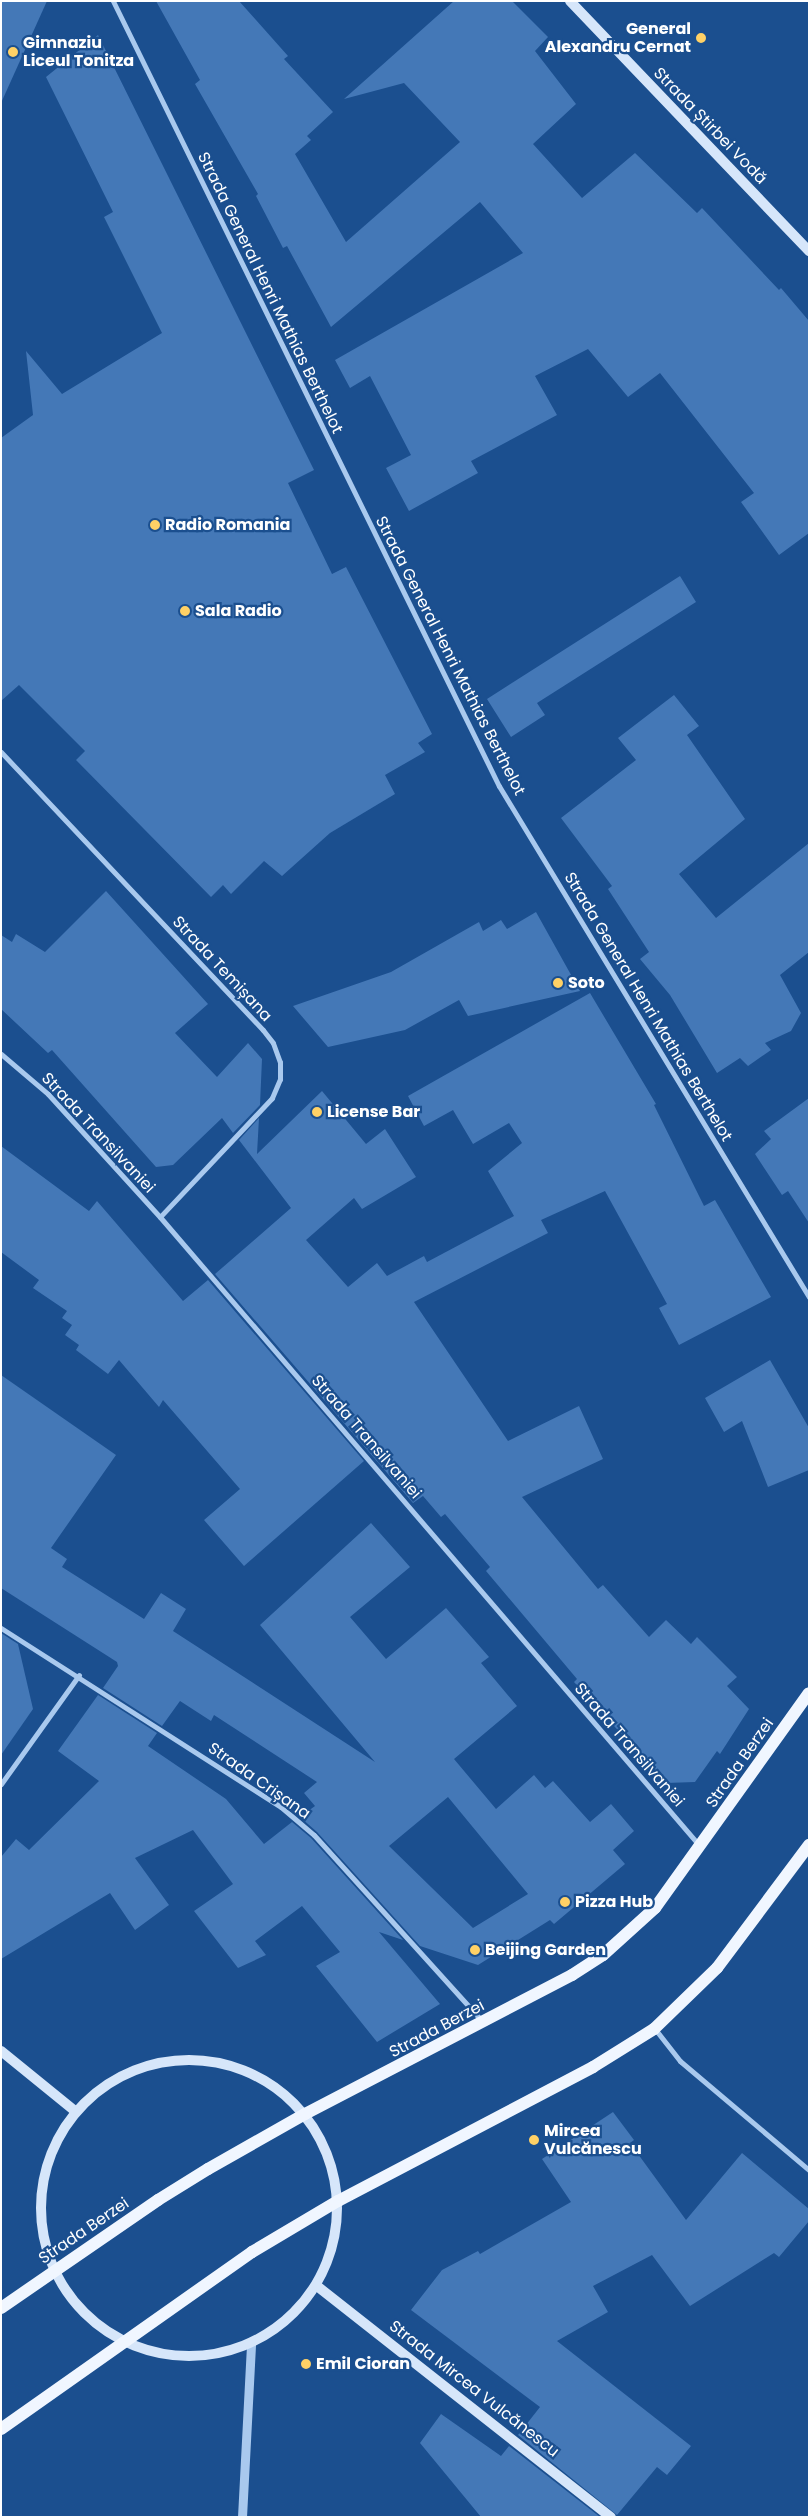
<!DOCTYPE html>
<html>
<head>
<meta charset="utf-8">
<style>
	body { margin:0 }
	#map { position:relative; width:810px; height:2518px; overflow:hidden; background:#1b4f8f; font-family:Poppins,sans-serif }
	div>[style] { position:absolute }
	.building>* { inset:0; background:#4478b7 }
	.minor>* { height:5px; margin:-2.5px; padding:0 2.5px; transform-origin:2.5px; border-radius:2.5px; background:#a9c9ee }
	.tertiary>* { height:9px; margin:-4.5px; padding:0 4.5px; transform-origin:4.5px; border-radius:4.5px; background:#a9c9ee }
	.secondary>* { height:10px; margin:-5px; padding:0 5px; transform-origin:5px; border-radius:5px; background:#d6e6fa }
	.secondary>.ring { margin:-5px; padding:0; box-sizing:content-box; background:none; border:10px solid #d6e6fa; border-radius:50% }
	.primary>* { height:12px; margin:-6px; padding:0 6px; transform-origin:6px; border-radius:6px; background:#f0f6ff }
	.dots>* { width:14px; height:14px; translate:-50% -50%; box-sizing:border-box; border:2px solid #1b4f8f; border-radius:50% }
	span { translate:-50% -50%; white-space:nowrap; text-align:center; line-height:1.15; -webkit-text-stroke:4.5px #1b4f8f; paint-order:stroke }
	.poi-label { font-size:16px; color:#fff; font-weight:700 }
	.right { translate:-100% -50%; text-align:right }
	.left { translate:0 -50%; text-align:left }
	.street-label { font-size:16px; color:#fff }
	.frame { position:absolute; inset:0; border:2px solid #fff; pointer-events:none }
</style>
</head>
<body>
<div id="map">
	<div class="building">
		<div style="clip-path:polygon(1px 1px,47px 1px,1px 103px)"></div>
		<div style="clip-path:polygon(156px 1px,239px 1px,288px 56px,284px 59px,333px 112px,307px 136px,311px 140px,295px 154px,346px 242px,460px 142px,404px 83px,344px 99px,454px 1px,512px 1px,548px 37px,535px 51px,576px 104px,533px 144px,582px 198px,635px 153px,697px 213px,702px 208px,779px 290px,781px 288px,809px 321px,809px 533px,779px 555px,741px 502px,754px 493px,660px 373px,628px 397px,588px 349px,535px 376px,557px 415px,471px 461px,478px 473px,409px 511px,386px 468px,411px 455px,370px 376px,350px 388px,335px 360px,523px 253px,480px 202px,331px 327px,287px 246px,283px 248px,256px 196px,258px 194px,195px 84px,200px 80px)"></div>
		<div style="clip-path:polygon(98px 35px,314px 470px,288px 483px,332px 574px,346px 567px,432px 734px,418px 743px,425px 752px,385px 775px,395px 794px,330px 833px,282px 876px,264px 861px,231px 894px,223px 885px,211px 897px,76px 760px,85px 751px,19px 685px,1px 701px,1px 438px,33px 415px,26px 351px,62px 394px,162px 333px,104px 217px,113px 212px,46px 77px)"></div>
		<div style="clip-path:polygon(680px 576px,696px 602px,537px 703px,545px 715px,511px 737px,487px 699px)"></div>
		<div style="clip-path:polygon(674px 695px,699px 726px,687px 735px,745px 819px,679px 874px,716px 918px,809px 843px,809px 952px,780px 975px,801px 1013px,791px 1031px,765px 1043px,771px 1050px,748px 1066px,740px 1058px,717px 1073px,670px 995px,640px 959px,649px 952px,608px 889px,612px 886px,561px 818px,636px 760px,618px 738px)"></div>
		<div style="clip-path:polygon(106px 891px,208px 1004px,175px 1033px,217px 1077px,248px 1043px,262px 1059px,260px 1105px,233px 1133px,222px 1118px,173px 1165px,156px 1167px,52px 1050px,48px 1053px,1px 1009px,1px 935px,12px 942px,16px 934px,45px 952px)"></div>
		<div style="clip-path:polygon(536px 912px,580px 991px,468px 1016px,459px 1000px,405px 1030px,328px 1047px,293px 1006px,391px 972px,479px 922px,483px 931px,501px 920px,507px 929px)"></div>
		<div style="clip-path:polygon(590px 993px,656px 1104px,654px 1105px,704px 1206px,715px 1200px,771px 1297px,679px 1345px,659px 1308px,667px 1304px,605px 1191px,541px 1220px,548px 1233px,414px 1302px,508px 1441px,579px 1406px,603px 1459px,522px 1497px,598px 1589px,603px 1585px,649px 1637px,666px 1620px,691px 1644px,697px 1637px,737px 1677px,727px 1686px,749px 1709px,720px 1754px,717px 1751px,695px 1782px,666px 1783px,574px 1682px,577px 1679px,486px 1571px,490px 1567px,445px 1514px,441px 1517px,423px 1496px,413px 1503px,215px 1274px,291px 1208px,239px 1140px,259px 1118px,257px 1154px,322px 1091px,366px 1144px,385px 1129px,416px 1177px,362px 1209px,354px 1198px,306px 1240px,348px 1287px,377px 1263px,387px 1276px,424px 1256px,427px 1262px,514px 1216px,488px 1171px,522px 1143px,509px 1123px,473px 1144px,453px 1110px,424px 1126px,408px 1096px)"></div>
		<div style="clip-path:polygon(809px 1098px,809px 1223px,788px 1191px,782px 1195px,755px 1154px,771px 1139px,764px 1131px)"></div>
		<div style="clip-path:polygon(1px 1146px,89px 1211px,97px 1201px,183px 1301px,208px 1280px,364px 1461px,244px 1566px,204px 1520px,240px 1489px,163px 1400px,159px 1407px,119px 1360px,108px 1374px,76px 1350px,79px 1345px,65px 1335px,72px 1325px,62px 1318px,67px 1311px,33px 1288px,39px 1280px,1px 1252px)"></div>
		<div style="clip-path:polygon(770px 1360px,809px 1428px,809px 1470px,768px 1487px,742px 1421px,724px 1432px,705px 1398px)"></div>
		<div style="clip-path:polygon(evenodd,1px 1375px,116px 1455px,51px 1548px,67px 1559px,62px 1567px,144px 1619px,161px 1593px,186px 1609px,173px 1631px,375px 1762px,260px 1625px,371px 1523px,410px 1567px,350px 1617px,386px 1659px,446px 1608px,489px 1657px,481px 1663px,517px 1706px,454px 1759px,496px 1809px,534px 1775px,545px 1788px,553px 1781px,590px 1822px,611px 1804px,634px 1831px,613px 1850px,625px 1864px,554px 1924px,550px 1920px,478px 1965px,420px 1946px,317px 1832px,300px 1817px,315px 1806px,304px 1793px,317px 1782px,214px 1715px,211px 1721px,180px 1701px,162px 1726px,103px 1688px,118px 1666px,117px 1662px,1px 1588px,1px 1375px,448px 1797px,528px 1894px,473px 1928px,389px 1846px,448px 1797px)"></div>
		<div style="clip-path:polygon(1px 1633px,18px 1644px,33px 1709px,1px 1755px)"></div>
		<div style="clip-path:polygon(98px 1695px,157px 1733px,148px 1746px,226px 1799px,264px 1844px,292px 1822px,311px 1838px,403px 1940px,379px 1932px,440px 2004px,377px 2042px,316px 1966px,340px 1952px,302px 1906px,255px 1941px,266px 1955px,238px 1968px,194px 1911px,233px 1884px,193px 1830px,135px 1858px,169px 1905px,135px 1930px,110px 1893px,1px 1959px,1px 1857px,16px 1839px,29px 1850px,99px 1781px,58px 1751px)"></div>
		<div style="clip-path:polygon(613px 2112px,634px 2140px,630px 2143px,686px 2220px,742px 2153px,809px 2209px,809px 2221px,779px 2257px,774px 2253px,690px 2306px,652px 2255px,593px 2286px,608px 2312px,557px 2341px,691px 2446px,667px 2475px,657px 2467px,617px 2515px,518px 2435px,540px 2407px,411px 2310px,442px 2270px,478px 2251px,480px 2254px,571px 2202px,542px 2159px)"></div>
		<div style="clip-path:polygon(441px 2414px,501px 2456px,509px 2446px,600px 2517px,481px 2517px,420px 2443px)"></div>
	</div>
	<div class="minor">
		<div style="left:113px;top:1px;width:875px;rotate:63.82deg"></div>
		<div style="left:499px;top:786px;width:598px;rotate:58.76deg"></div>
		<div style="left:1px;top:752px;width:382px;rotate:46.7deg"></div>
		<div style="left:263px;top:1030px;width:16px;rotate:52deg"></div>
		<div style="left:273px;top:1043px;width:20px;rotate:70deg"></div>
		<div style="left:280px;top:1062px;width:17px;rotate:90deg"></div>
		<div style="left:280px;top:1079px;width:21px;rotate:113deg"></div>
		<div style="left:272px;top:1098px;width:163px;rotate:133.3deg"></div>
		<div style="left:1px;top:1054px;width:62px;rotate:40.4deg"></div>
		<div style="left:48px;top:1094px;width:166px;rotate:47.7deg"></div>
		<div style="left:160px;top:1217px;width:828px;rotate:49.36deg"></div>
		<div style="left:1px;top:1628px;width:332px;rotate:32.6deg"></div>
		<div style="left:281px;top:1807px;width:43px;rotate:40.3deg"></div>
		<div style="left:314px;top:1835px;width:252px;rotate:47.9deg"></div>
		<div style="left:1px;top:1784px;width:134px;rotate:-54.4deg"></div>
		<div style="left:655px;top:2029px;width:41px;rotate:52deg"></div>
		<div style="left:680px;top:2061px;width:169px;rotate:40.2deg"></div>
	</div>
	<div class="tertiary">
		<div style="left:242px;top:2517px;width:173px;rotate:-87deg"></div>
	</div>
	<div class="secondary">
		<div style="left:570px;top:1px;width:346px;rotate:46.3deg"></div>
		<div style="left:1px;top:2051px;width:95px;rotate:39deg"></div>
		<div class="ring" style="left:41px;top:2060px;width:286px;height:286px"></div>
		<div style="left:317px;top:2286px;width:374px;rotate:38.2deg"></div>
	</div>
	<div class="primary">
		<div style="left:1px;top:2308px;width:191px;rotate:-34.5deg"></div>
		<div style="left:158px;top:2200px;width:59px;rotate:-31.8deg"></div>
		<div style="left:208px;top:2169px;width:112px;rotate:-29.6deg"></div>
		<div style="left:305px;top:2114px;width:301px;rotate:-27.5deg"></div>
		<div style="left:572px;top:1975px;width:37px;rotate:-33deg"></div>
		<div style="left:603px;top:1955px;width:70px;rotate:-42.1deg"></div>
		<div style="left:655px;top:1908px;width:264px;rotate:-54.4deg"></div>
		<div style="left:1px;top:2429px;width:307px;rotate:-35.2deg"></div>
		<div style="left:252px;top:2252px;width:100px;rotate:-30.7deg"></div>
		<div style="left:338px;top:2201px;width:288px;rotate:-27.7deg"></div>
		<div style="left:593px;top:2067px;width:72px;rotate:-31.9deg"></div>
		<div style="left:654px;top:2029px;width:88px;rotate:-44.1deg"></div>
		<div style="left:717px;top:1968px;width:154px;rotate:-53.2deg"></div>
	</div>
	<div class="dots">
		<div style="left:701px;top:38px;background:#ffd166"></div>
		<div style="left:13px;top:52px;background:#ffd166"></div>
		<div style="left:155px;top:525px;background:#ffd166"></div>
		<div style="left:185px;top:611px;background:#ffd166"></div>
		<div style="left:558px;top:983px;background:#ffd166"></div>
		<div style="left:317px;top:1112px;background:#ffd166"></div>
		<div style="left:565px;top:1902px;background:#ffd166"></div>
		<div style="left:475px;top:1950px;background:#ffd166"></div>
		<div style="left:534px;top:2140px;background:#ffd166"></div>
		<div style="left:306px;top:2364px;background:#ffd166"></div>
	</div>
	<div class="poi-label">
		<span class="right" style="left:691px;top:38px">General<br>Alexandru Cernat</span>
		<span class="left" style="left:23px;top:52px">Gimnaziu<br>Liceul Tonitza</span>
		<span class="left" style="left:165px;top:525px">Radio Romania</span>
		<span class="left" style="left:195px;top:611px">Sala Radio</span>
		<span class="left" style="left:568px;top:983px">Soto</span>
		<span class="left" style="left:327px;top:1112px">License Bar</span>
		<span class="left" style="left:575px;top:1902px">Pizza Hub</span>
		<span class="left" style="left:485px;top:1950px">Beijing Garden</span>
		<span class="left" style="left:544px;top:2140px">Mircea<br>Vulcănescu</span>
		<span class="left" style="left:316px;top:2364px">Emil Cioran</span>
	</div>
	<div class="street-label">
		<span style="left:710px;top:126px;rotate:46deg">Strada Știrbei Vodă</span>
		<span style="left:270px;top:293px;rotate:64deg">Strada General Henri Mathias Berthelot</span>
		<span style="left:450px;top:656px;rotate:63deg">Strada General Henri Mathias Berthelot</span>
		<span style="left:222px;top:969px;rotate:47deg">Strada Temișana</span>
		<span style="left:648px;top:1007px;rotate:59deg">Strada General Henri Mathias Berthelot</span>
		<span style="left:98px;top:1133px;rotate:47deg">Strada Transilvaniei</span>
		<span style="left:366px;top:1437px;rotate:49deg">Strada Transilvaniei</span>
		<span style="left:629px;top:1745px;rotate:49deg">Strada Transilvaniei</span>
		<span style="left:740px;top:1763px;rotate:-55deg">Strada Berzei</span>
		<span style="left:259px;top:1781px;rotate:35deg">Strada Crișana</span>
		<span style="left:437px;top:2029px;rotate:-28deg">Strada Berzei</span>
		<span style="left:84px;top:2231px;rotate:-34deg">Strada Berzei</span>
		<span style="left:474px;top:2389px;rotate:38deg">Strada Mircea Vulcănescu</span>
	</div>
	<div class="frame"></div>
</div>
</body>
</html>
